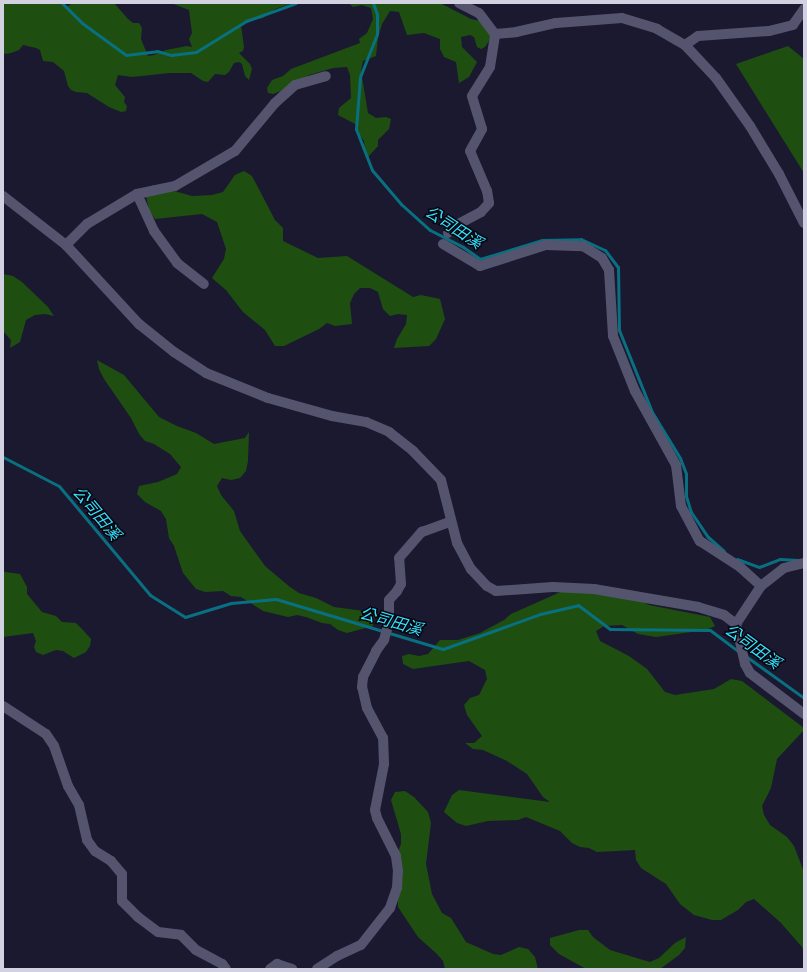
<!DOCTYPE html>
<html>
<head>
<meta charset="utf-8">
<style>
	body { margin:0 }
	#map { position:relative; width:807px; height:972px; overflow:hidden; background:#1b1930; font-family:Commissioner,"Noto Sans TC",sans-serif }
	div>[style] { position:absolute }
	.forest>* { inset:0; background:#1e4f10 }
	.stream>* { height:3px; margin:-1.5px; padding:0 1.5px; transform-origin:1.5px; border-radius:1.5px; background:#087080 }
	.minor>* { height:10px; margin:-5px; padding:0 5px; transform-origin:5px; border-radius:5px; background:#55546f }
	span { translate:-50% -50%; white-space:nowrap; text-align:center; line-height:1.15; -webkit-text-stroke:3px #07060f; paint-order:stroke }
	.water-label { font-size:16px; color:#35e1fe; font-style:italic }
	.frame { position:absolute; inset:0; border:4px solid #d1d1e1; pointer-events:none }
</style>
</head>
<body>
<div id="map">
	<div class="forest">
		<div style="clip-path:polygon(3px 3px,62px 3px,65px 8px,73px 3px,114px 3px,128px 19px,133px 23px,139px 23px,142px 28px,141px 39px,148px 56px,154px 55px,166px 50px,187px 46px,192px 47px,189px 39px,192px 33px,189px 10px,171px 3px,293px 3px,275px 9px,263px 18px,245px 22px,241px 25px,244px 47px,243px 51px,239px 53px,250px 64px,252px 69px,249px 80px,245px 76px,242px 64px,239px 62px,234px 63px,229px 72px,225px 75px,215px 74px,208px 82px,203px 81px,191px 73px,170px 73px,132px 77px,118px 75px,115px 85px,125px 97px,124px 102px,127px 106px,126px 111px,121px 112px,109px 107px,87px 93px,76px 92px,71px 90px,68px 86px,64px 71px,53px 62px,43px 61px,40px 50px,36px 48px,23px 45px,19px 50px,11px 53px,5px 54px,3px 52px)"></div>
		<div style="clip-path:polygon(349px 3px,440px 3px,471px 19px,480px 21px,490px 33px,490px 39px,485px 47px,481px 49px,477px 47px,474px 37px,470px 35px,461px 37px,462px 47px,477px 62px,469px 77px,459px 83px,456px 62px,444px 57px,440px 49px,440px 39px,424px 33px,407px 35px,399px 12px,390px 11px,382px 24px,378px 38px,376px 56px,363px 61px,361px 71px,368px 113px,376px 118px,386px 117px,391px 119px,389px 129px,378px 140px,378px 146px,367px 158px,365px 155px,364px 141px,359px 134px,357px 125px,338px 115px,339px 108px,351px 98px,350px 75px,347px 67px,333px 68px,309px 75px,281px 91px,273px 94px,268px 93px,267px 88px,272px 80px,283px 76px,291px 69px,360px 43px,359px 39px,367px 33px,373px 19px,371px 8px,362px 5px,353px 7px)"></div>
		<div style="clip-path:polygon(788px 46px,804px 59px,804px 173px,736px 64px)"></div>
		<div style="clip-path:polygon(244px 171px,252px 176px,275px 220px,283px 228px,283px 241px,318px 258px,347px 256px,413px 297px,421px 295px,440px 299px,445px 319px,436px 339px,429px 346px,394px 348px,397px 339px,406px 324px,407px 315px,398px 314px,390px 316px,383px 309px,378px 292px,370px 288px,360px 288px,354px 294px,350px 303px,352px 324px,335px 326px,327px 323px,319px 329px,284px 346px,275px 346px,265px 330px,243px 312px,226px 290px,212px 278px,224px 259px,226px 249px,217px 222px,202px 214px,155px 219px,149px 210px,145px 191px,153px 185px,192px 196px,212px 195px,223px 192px,235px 175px)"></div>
		<div style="clip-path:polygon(3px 274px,13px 276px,22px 282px,48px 307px,54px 316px,45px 314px,35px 315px,26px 320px,20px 342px,10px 348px,11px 340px,3px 331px)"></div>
		<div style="clip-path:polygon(97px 360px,124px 375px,159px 417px,177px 426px,196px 433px,214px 444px,245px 438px,249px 432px,248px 461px,246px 471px,240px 478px,231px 480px,222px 478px,217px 486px,221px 495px,234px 511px,240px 531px,265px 566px,290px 587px,299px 593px,316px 598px,334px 607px,364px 611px,375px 616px,373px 626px,347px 633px,338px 630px,330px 624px,322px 623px,306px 617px,297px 615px,288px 617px,263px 611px,241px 597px,231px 596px,223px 591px,205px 592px,196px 589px,183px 573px,174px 546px,169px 538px,166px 519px,161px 511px,145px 502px,137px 494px,139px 486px,158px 482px,177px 474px,181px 467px,170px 454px,154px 444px,145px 441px,139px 434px,131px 418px,104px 379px,99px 369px)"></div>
		<div style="clip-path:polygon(3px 569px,5px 572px,20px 574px,27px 587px,27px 594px,42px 612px,56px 616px,62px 622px,76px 623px,82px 629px,91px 639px,90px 646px,86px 652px,74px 658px,63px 651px,56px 650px,43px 655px,36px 652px,34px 647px,36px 641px,33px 633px,3px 637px)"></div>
		<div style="clip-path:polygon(565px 590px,572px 590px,643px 602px,649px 605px,710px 617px,715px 626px,706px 630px,656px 637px,638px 634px,622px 625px,604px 626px,596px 631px,600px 641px,629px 656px,647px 669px,665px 692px,675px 695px,714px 689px,731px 679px,742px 681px,804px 728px,804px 730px,777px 759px,771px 788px,762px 806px,764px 815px,770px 825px,787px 837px,794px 846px,804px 872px,804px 954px,802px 947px,781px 923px,754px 899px,746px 902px,738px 910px,721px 920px,712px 920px,694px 915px,680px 904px,666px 884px,641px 868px,636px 860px,635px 850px,597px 852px,589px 848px,580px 847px,572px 843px,560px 831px,526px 817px,518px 820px,488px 821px,466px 826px,457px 823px,444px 812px,452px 795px,459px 790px,550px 802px,543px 797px,527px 774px,507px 761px,483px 750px,473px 749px,465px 743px,474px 743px,482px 736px,467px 715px,464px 705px,470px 698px,479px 695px,487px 679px,485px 670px,469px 661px,413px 669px,403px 664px,402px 656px,409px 654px,419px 656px,428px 654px,440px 640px,458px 640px,480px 633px,504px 620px,511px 614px)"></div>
		<div style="clip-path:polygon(405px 791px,414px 797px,428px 812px,431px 823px,426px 864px,432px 894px,442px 913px,451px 918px,466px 942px,493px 954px,501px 955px,519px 947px,528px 949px,535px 957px,538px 969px,445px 969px,443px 961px,437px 954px,418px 937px,398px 907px,397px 854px,401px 844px,401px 834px,391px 800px,395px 792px)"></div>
		<div style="clip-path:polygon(579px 930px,588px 930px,593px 937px,610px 950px,650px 962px,659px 958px,675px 943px,686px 937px,685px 948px,679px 955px,660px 969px,586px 969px,559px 954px,550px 945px,550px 938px)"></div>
	</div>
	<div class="stream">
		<div style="left:62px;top:3px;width:28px;rotate:45deg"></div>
		<div style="left:82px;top:23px;width:54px;rotate:36deg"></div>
		<div style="left:126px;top:55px;width:31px;rotate:-7deg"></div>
		<div style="left:157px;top:51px;width:15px;rotate:16deg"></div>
		<div style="left:171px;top:55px;width:25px;rotate:-7deg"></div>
		<div style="left:196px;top:52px;width:59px;rotate:-31.8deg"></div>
		<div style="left:246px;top:21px;width:53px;rotate:-19.8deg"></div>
		<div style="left:373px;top:3px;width:12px;rotate:70deg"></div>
		<div style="left:377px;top:14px;width:20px;rotate:90deg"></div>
		<div style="left:377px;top:34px;width:46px;rotate:111.6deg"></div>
		<div style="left:360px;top:77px;width:52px;rotate:94.4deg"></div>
		<div style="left:356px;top:129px;width:44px;rotate:68.7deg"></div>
		<div style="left:372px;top:170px;width:45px;rotate:49.5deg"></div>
		<div style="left:401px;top:204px;width:39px;rotate:42deg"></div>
		<div style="left:430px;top:230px;width:37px;rotate:27deg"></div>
		<div style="left:463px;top:247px;width:21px;rotate:35deg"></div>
		<div style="left:480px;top:259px;width:65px;rotate:-17deg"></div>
		<div style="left:542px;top:240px;width:39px;rotate:-1deg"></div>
		<div style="left:581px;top:239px;width:26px;rotate:25deg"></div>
		<div style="left:605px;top:250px;width:21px;rotate:53deg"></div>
		<div style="left:618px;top:267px;width:63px;rotate:89.1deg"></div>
		<div style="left:619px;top:330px;width:88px;rotate:68.1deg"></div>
		<div style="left:652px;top:412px;width:54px;rotate:58.7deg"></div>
		<div style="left:680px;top:458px;width:17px;rotate:69deg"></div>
		<div style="left:686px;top:474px;width:22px;rotate:90deg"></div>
		<div style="left:686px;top:496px;width:17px;rotate:73deg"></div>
		<div style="left:691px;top:512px;width:30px;rotate:56deg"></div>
		<div style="left:708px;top:537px;width:21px;rotate:41deg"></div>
		<div style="left:3px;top:457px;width:63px;rotate:27.4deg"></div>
		<div style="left:59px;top:486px;width:142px;rotate:50.1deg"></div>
		<div style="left:150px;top:595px;width:41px;rotate:32.2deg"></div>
		<div style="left:185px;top:617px;width:48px;rotate:-16.9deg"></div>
		<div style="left:231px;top:603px;width:45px;rotate:-5.1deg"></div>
		<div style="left:276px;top:599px;width:174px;rotate:16.7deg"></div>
		<div style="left:443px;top:649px;width:103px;rotate:-19.8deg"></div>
		<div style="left:540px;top:614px;width:39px;rotate:-13deg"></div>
		<div style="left:578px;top:605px;width:40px;rotate:37deg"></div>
		<div style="left:610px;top:629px;width:100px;rotate:0.6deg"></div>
		<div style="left:710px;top:630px;width:36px;rotate:37deg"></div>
		<div style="left:737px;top:559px;width:23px;rotate:20deg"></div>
		<div style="left:759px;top:567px;width:22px;rotate:-21deg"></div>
		<div style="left:780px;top:559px;width:18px;rotate:3deg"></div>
		<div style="left:747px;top:657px;width:70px;rotate:35.7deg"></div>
	</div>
	<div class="minor">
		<div style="left:459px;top:3px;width:22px;rotate:27deg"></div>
		<div style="left:479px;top:13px;width:26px;rotate:53deg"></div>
		<div style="left:495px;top:34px;width:21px;rotate:-5deg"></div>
		<div style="left:516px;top:32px;width:41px;rotate:-12.7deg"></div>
		<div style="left:556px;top:23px;width:66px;rotate:-4.3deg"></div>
		<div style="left:622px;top:18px;width:37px;rotate:17deg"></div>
		<div style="left:657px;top:29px;width:32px;rotate:30deg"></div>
		<div style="left:804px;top:9px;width:19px;rotate:125deg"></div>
		<div style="left:793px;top:25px;width:25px;rotate:166deg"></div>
		<div style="left:769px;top:31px;width:71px;rotate:176deg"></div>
		<div style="left:698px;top:36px;width:16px;rotate:145deg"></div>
		<div style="left:685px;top:45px;width:45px;rotate:46.8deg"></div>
		<div style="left:716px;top:78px;width:59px;rotate:54.7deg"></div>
		<div style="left:750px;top:126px;width:56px;rotate:58.9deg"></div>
		<div style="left:779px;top:174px;width:55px;rotate:63deg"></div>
		<div style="left:137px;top:194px;width:41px;rotate:65.3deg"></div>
		<div style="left:154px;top:231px;width:39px;rotate:54deg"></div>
		<div style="left:177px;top:263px;width:34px;rotate:38deg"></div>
		<div style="left:3px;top:196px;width:80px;rotate:37.9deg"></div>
		<div style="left:66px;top:245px;width:108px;rotate:47.3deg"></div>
		<div style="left:139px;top:324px;width:45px;rotate:38.7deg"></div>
		<div style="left:174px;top:352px;width:38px;rotate:33deg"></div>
		<div style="left:206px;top:373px;width:67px;rotate:22deg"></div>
		<div style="left:268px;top:398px;width:66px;rotate:15.7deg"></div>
		<div style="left:332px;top:416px;width:35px;rotate:10deg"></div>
		<div style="left:366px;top:422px;width:25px;rotate:23deg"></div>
		<div style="left:389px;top:432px;width:31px;rotate:38deg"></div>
		<div style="left:413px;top:451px;width:40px;rotate:46deg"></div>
		<div style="left:441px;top:480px;width:65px;rotate:75.7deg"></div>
		<div style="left:457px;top:543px;width:30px;rotate:62deg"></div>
		<div style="left:471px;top:569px;width:23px;rotate:47deg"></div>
		<div style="left:487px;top:586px;width:10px;rotate:29deg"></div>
		<div style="left:496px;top:591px;width:57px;rotate:-4deg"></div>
		<div style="left:553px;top:587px;width:41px;rotate:2.8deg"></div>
		<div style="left:594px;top:589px;width:106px;rotate:9.8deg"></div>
		<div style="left:698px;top:607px;width:27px;rotate:17deg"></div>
		<div style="left:724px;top:615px;width:15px;rotate:37deg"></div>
		<div style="left:736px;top:624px;width:41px;rotate:77.3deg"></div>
		<div style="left:745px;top:664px;width:10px;rotate:61deg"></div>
		<div style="left:750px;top:673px;width:68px;rotate:37.2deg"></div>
		<div style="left:448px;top:233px;width:6px;rotate:-59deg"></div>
		<div style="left:451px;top:228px;width:34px;rotate:-28deg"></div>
		<div style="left:481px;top:212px;width:12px;rotate:-48deg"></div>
		<div style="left:489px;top:203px;width:12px;rotate:-99deg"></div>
		<div style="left:487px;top:191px;width:43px;rotate:-113deg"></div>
		<div style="left:470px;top:151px;width:25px;rotate:-61deg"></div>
		<div style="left:482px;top:129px;width:34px;rotate:-107deg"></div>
		<div style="left:472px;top:96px;width:34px;rotate:-58deg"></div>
		<div style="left:490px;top:67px;width:33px;rotate:-81deg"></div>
		<div style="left:443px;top:244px;width:43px;rotate:30.7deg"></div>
		<div style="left:480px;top:266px;width:69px;rotate:-17.7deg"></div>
		<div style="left:546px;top:245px;width:37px;rotate:2deg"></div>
		<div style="left:583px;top:246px;width:22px;rotate:32deg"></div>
		<div style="left:602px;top:258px;width:14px;rotate:60deg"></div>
		<div style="left:609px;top:270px;width:66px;rotate:86.5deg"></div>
		<div style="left:613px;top:336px;width:59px;rotate:68.2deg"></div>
		<div style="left:635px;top:391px;width:85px;rotate:61deg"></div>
		<div style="left:676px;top:465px;width:41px;rotate:83deg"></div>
		<div style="left:681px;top:506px;width:40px;rotate:62deg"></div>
		<div style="left:700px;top:541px;width:48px;rotate:33deg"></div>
		<div style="left:740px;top:567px;width:28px;rotate:42deg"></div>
		<div style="left:66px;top:245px;width:30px;rotate:-45deg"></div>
		<div style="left:87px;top:224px;width:58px;rotate:-31deg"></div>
		<div style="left:137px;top:194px;width:39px;rotate:-12deg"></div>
		<div style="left:175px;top:186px;width:69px;rotate:-30.3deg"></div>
		<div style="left:235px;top:151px;width:62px;rotate:-50.2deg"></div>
		<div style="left:275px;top:103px;width:27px;rotate:-42deg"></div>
		<div style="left:295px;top:85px;width:32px;rotate:-16deg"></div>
		<div style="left:736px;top:624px;width:45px;rotate:-56.7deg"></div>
		<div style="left:761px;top:586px;width:29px;rotate:-38deg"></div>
		<div style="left:784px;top:568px;width:21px;rotate:-14deg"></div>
		<div style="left:3px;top:706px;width:51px;rotate:33.1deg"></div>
		<div style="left:46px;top:734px;width:14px;rotate:56deg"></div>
		<div style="left:54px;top:746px;width:42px;rotate:70.7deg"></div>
		<div style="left:68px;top:786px;width:22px;rotate:60deg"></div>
		<div style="left:79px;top:805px;width:36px;rotate:77deg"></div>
		<div style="left:87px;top:840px;width:14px;rotate:54deg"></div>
		<div style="left:95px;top:851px;width:19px;rotate:32deg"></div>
		<div style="left:111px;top:861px;width:17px;rotate:50deg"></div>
		<div style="left:122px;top:874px;width:27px;rotate:90deg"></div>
		<div style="left:122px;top:901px;width:23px;rotate:45deg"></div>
		<div style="left:138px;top:917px;width:25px;rotate:37deg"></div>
		<div style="left:158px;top:932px;width:23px;rotate:7deg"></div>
		<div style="left:181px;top:935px;width:21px;rotate:45deg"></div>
		<div style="left:196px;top:950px;width:30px;rotate:28deg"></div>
		<div style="left:222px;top:964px;width:6px;rotate:51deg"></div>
		<div style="left:270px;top:969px;width:9px;rotate:-36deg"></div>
		<div style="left:277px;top:964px;width:16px;rotate:18deg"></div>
		<div style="left:317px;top:969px;width:24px;rotate:-33deg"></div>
		<div style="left:337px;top:956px;width:26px;rotate:-25deg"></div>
		<div style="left:361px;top:945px;width:47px;rotate:-51.9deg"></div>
		<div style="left:390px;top:908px;width:21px;rotate:-71deg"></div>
		<div style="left:397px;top:888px;width:17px;rotate:-87deg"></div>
		<div style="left:398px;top:871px;width:15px;rotate:-98deg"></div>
		<div style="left:396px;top:856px;width:42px;rotate:-116.6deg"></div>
		<div style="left:377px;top:818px;width:8px;rotate:-104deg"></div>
		<div style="left:375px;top:810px;width:47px;rotate:-78.9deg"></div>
		<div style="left:384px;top:764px;width:26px;rotate:-92deg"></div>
		<div style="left:383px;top:738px;width:34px;rotate:-118deg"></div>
		<div style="left:367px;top:708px;width:22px;rotate:-103deg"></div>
		<div style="left:362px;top:687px;width:10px;rotate:-84deg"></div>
		<div style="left:363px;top:677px;width:29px;rotate:-63deg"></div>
		<div style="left:376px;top:651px;width:14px;rotate:-54deg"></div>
		<div style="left:384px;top:640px;width:11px;rotate:-75deg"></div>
		<div style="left:387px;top:629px;width:10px;rotate:-79deg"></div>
		<div style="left:389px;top:619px;width:19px;rotate:-90deg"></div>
		<div style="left:389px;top:600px;width:12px;rotate:-48deg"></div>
		<div style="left:397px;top:591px;width:8px;rotate:-60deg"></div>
		<div style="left:401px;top:584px;width:26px;rotate:-94deg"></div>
		<div style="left:399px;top:558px;width:35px;rotate:-49deg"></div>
		<div style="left:422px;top:532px;width:30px;rotate:-20deg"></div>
	</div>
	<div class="water-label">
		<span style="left:454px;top:227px;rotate:33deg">公司田溪</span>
		<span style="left:97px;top:513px;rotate:50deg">公司田溪</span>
		<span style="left:391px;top:621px;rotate:16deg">公司田溪</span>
		<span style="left:753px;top:646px;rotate:36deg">公司田溪</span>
	</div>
	<div class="frame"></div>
</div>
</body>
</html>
